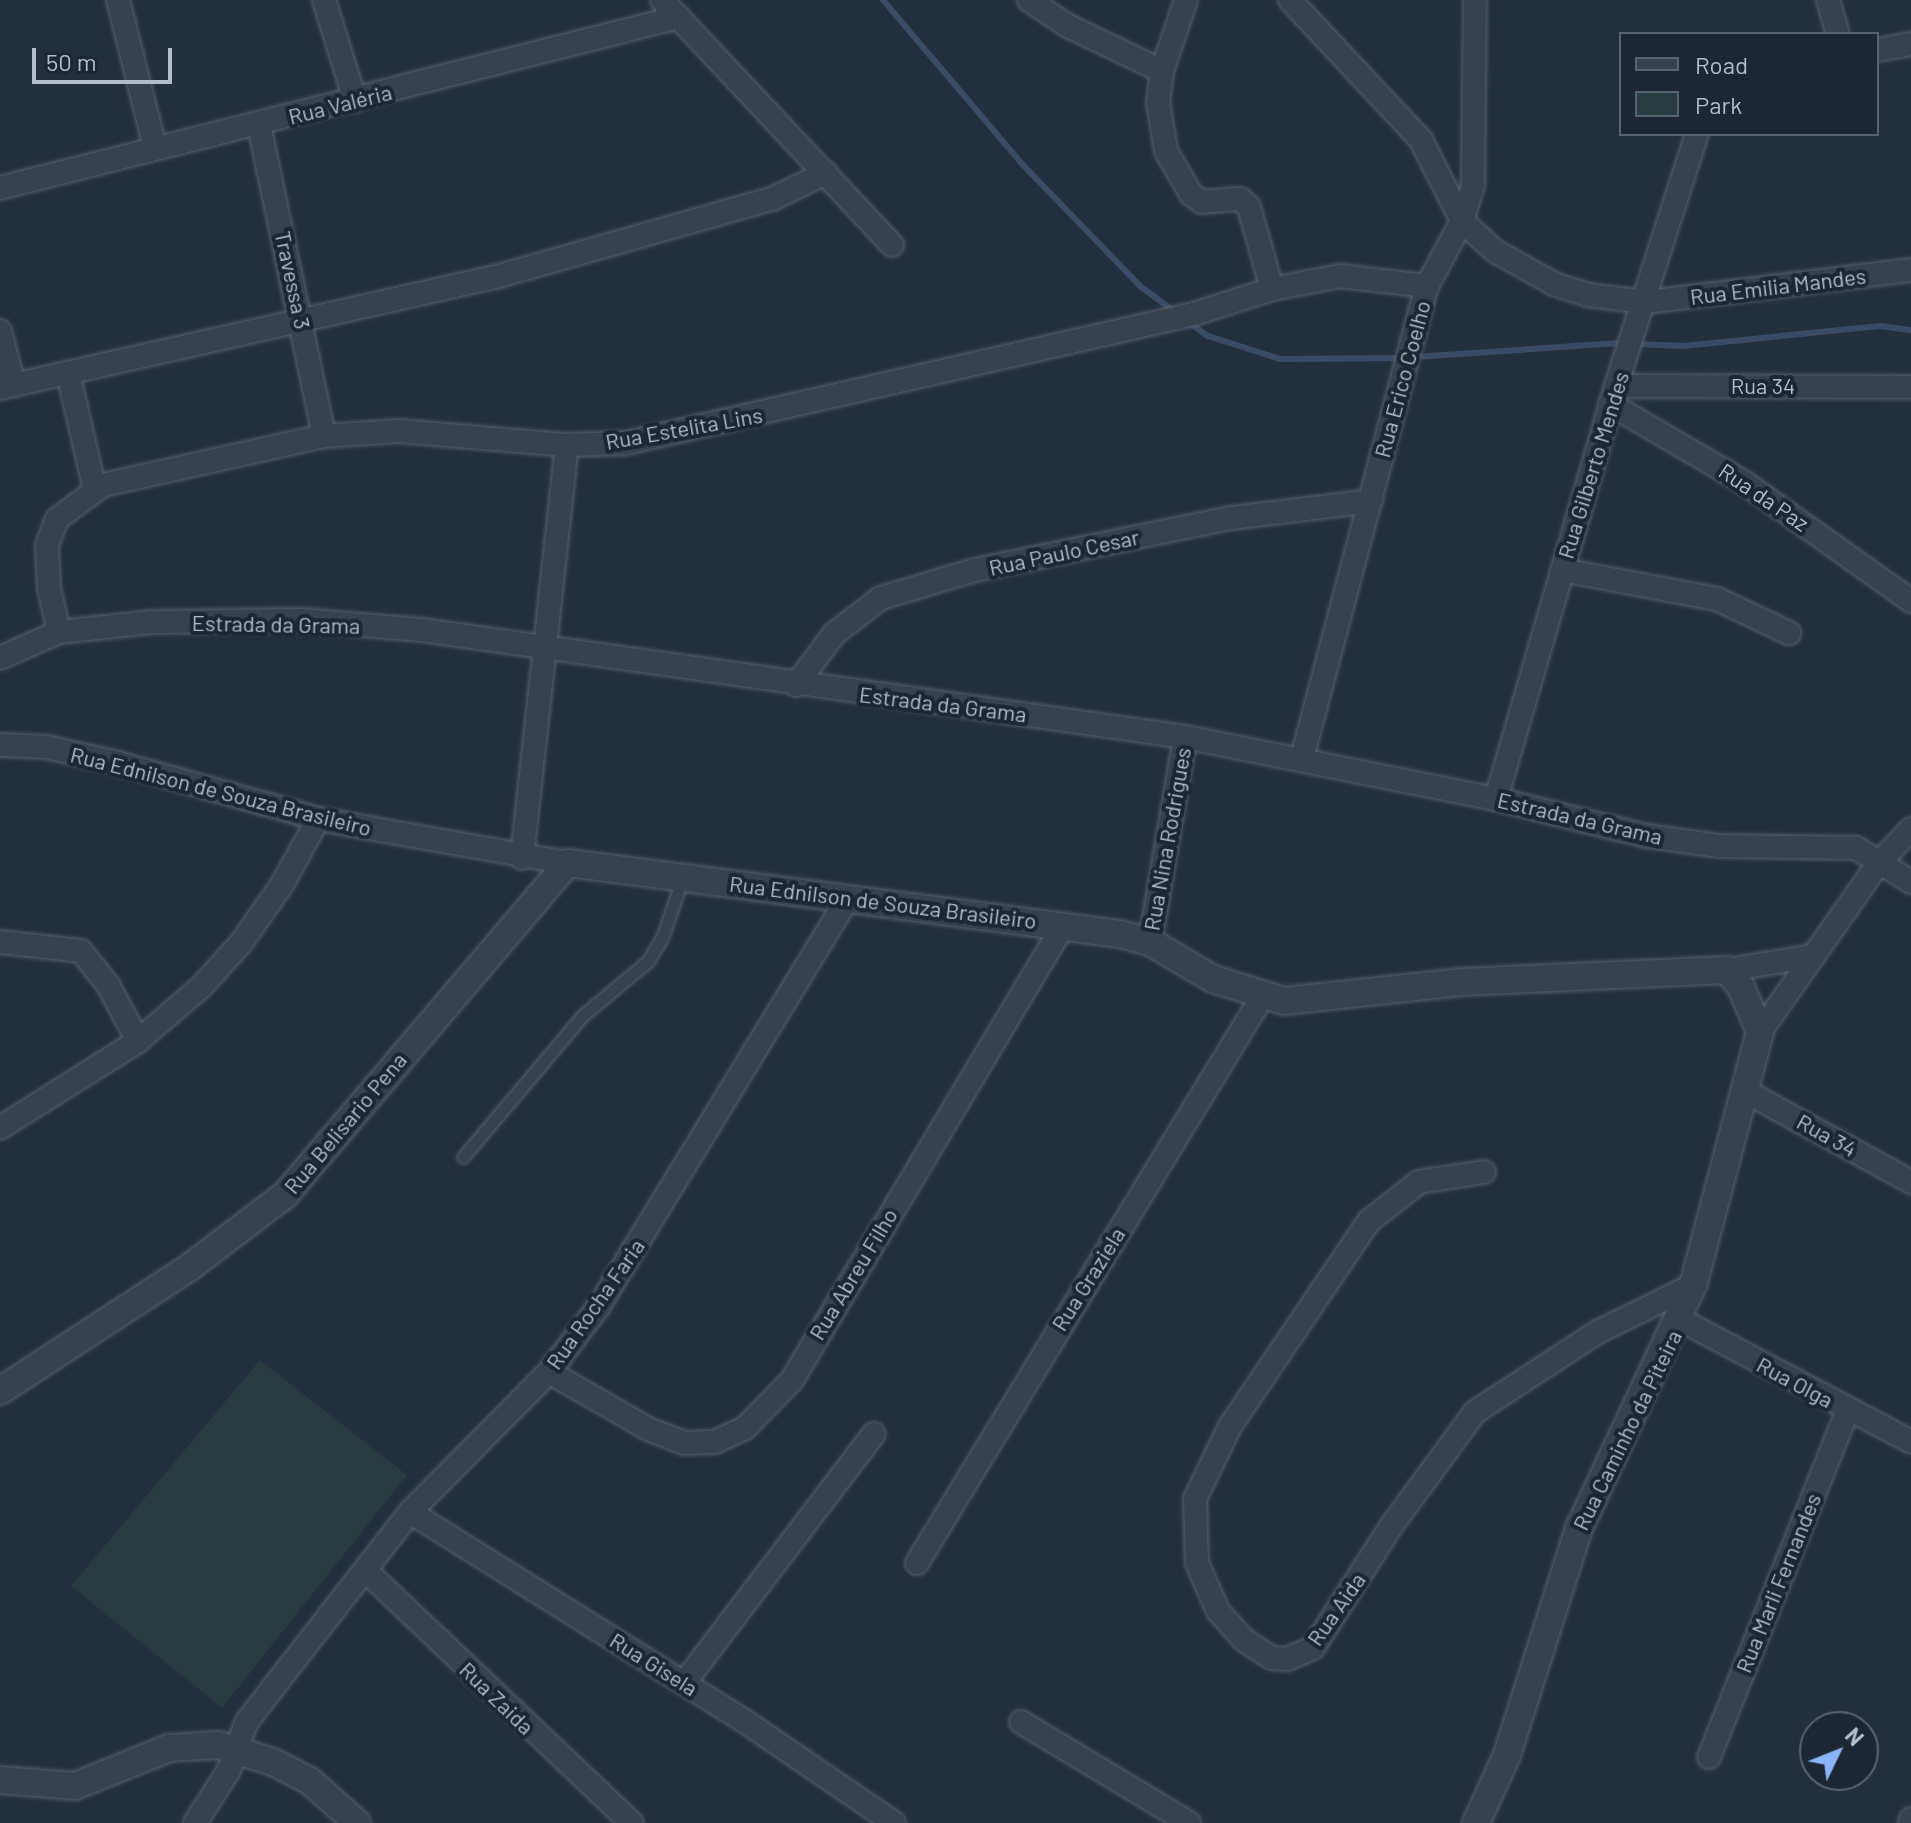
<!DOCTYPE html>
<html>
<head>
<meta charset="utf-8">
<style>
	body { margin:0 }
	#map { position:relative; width:1911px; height:1823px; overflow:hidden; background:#242f3e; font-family:Barlow,sans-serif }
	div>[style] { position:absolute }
	.green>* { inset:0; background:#263c3f }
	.stream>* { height:6px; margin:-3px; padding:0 3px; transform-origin:3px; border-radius:3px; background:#394c67 }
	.roads { filter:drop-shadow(0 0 2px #565f6c) drop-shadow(0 0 2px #565f6c) }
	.service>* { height:11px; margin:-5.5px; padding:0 5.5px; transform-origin:5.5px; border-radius:5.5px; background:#38414e }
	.minor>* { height:22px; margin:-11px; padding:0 11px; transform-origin:11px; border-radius:11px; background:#38414e }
	.tertiary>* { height:26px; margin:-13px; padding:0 13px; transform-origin:13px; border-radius:13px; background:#38414e }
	span { translate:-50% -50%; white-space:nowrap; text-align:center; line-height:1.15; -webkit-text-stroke:8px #1d2633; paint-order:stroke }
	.street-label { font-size:22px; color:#b4bcc9 }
	.legend { position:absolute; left:1619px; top:32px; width:260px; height:104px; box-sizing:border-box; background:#1d2633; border:2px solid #59626f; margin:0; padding:10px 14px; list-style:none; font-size:24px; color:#b4bcc9 }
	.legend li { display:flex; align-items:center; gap:16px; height:40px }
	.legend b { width:40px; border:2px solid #59626f }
	.north { position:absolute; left:1799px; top:1711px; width:80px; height:80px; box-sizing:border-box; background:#1d2633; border:2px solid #59626f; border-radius:50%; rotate:47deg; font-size:22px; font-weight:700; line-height:32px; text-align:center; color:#b4bcc9 }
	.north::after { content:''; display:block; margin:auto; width:28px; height:36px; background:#8ab4f8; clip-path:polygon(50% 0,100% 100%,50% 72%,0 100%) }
	.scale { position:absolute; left:32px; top:48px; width:140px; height:36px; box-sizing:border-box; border:4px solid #b4bcc9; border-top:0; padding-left:10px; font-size:24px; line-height:28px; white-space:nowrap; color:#b4bcc9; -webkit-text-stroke:6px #1d2633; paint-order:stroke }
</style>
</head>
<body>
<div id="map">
	<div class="green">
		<div style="clip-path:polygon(260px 1360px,407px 1475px,222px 1708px,71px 1586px)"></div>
	</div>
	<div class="stream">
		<div style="left:883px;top:0;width:214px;rotate:49.7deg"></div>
		<div style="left:1021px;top:163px;width:171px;rotate:45.9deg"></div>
		<div style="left:1140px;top:286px;width:44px;rotate:36.6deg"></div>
		<div style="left:1187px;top:321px;width:26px;rotate:36deg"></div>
		<div style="left:1208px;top:336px;width:76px;rotate:17.7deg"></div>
		<div style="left:1280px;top:359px;width:123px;rotate:-0.5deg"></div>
		<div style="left:1634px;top:344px;width:49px;rotate:2.3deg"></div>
		<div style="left:1683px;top:346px;width:199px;rotate:-5.8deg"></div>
		<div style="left:1881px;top:326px;width:30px;rotate:8deg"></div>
		<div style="left:1415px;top:357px;width:208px;rotate:-3.9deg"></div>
	</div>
	<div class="roads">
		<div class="service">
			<div style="left:463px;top:1157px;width:185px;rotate:-49.8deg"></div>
			<div style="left:582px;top:1016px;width:86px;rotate:-39.8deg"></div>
			<div style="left:648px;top:961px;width:27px;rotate:-59deg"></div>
			<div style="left:662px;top:938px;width:65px;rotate:-71deg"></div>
		</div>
		<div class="minor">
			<div style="left:118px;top:0;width:152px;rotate:75.9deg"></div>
			<div style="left:324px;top:0;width:105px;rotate:72.8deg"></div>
			<div style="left:662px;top:0;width:336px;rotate:46.8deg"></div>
			<div style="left:1029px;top:0;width:47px;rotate:33.7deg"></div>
			<div style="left:1068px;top:26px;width:104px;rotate:25.6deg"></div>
			<div style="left:1186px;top:0;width:75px;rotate:108.7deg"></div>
			<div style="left:1162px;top:71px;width:31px;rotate:97deg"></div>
			<div style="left:1158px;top:102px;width:50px;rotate:80.7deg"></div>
			<div style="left:1166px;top:151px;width:50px;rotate:59.8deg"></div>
			<div style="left:1191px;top:194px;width:14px;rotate:36deg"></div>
			<div style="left:1202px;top:202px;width:38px;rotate:-5deg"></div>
			<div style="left:1240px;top:199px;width:12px;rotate:42deg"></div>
			<div style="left:1249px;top:207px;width:85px;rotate:74.3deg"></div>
			<div style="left:1290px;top:0;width:192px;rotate:46.9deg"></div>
			<div style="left:1421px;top:140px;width:91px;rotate:63.2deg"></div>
			<div style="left:1462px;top:221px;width:45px;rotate:42.3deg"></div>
			<div style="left:1495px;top:251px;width:68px;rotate:29.2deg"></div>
			<div style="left:1554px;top:284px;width:35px;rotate:18deg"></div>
			<div style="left:1587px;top:295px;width:59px;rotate:6.8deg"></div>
			<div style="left:1646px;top:302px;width:267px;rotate:-6.9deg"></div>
			<div style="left:1828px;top:0;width:35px;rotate:74deg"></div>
			<div style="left:1877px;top:50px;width:35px;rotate:-10deg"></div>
			<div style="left:259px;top:125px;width:318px;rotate:78.2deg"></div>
			<div style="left:0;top:188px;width:700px;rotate:-14.14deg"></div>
			<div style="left:0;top:331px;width:56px;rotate:75.5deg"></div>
			<div style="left:68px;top:373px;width:120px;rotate:77deg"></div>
			<div style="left:1616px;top:386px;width:295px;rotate:0.2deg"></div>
			<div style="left:0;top:388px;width:511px;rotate:-12.65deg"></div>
			<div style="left:499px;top:276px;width:284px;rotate:-15.8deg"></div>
			<div style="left:772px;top:199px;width:60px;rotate:-25.7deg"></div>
			<div style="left:1610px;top:404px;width:156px;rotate:30.3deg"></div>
			<div style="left:1745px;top:483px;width:204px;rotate:35.4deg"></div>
			<div style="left:1562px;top:570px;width:158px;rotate:10.6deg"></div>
			<div style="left:1717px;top:599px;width:80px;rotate:25.3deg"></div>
			<div style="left:59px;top:632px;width:45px;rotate:-102.8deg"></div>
			<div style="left:49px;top:588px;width:43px;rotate:-92.7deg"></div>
			<div style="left:47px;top:545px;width:28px;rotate:-69deg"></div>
			<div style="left:57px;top:519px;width:57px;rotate:-36.5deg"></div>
			<div style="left:103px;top:485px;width:226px;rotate:-12.5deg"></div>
			<div style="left:324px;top:436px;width:75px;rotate:-3.8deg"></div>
			<div style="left:399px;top:431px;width:169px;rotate:4.8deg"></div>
			<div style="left:567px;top:445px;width:59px;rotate:-1.9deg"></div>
			<div style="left:626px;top:443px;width:582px;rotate:-12.8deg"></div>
			<div style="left:1194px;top:314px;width:82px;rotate:-17.8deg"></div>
			<div style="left:1272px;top:289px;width:69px;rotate:-10.8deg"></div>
			<div style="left:1340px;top:276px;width:88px;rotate:6.6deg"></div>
			<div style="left:0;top:658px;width:64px;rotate:-23.8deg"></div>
			<div style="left:59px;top:632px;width:94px;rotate:-6.1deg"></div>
			<div style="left:152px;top:622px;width:149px;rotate:-0.8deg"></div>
			<div style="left:301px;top:620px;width:121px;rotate:4.7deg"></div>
			<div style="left:422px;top:630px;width:770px;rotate:7.98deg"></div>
			<div style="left:1185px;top:737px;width:317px;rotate:11.3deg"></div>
			<div style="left:1496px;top:799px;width:155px;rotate:13.8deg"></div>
			<div style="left:1647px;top:836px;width:74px;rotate:7.8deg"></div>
			<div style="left:1720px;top:846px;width:136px;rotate:0.8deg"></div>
			<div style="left:1856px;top:848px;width:65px;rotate:31.7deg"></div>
			<div style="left:796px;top:685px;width:64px;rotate:-53.3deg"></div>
			<div style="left:834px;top:634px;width:59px;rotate:-37.5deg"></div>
			<div style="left:881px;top:598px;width:98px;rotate:-16.6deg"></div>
			<div style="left:975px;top:570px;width:261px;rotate:-11.5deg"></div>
			<div style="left:1231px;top:518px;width:141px;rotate:-6.9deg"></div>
			<div style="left:0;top:745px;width:46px;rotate:2.5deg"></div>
			<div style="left:46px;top:747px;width:74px;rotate:12.5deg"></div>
			<div style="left:118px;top:763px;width:208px;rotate:15.6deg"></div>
			<div style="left:318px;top:819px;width:254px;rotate:10deg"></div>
			<div style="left:1302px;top:758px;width:488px;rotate:-75.2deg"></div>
			<div style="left:1427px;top:286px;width:74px;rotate:-61.7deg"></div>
			<div style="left:1462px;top:221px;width:39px;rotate:-73deg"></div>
			<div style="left:1473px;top:184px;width:184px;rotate:-89.4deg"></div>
			<div style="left:1496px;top:799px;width:430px;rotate:-73.8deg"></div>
			<div style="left:1616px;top:386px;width:265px;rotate:-72.2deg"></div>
			<div style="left:522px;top:858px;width:415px;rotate:-83.8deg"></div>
			<div style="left:0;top:942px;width:81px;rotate:6.3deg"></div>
			<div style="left:81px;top:951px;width:43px;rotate:51.5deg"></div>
			<div style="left:108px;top:985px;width:64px;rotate:61.8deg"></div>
			<div style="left:1150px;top:942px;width:208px;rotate:-80.3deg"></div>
			<div style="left:1727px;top:970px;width:87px;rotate:-9.2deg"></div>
			<div style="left:1760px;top:1032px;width:205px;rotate:-54.9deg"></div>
			<div style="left:1878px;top:864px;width:48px;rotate:-46.7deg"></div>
			<div style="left:1743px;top:1090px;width:192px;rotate:28.7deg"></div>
			<div style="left:0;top:1128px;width:163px;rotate:-32.2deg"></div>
			<div style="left:138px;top:1041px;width:83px;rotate:-40.6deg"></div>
			<div style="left:201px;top:987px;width:59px;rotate:-47.7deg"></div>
			<div style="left:241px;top:943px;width:73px;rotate:-55deg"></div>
			<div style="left:283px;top:883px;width:73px;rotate:-61.3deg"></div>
			<div style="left:1484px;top:1172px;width:66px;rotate:171.3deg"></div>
			<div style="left:1419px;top:1182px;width:63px;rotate:142deg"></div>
			<div style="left:1369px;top:1221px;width:248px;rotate:124.1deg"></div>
			<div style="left:1230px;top:1426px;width:81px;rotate:115.6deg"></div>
			<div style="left:1195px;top:1499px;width:64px;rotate:88.2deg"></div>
			<div style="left:1197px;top:1563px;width:52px;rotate:66.4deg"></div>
			<div style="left:1218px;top:1611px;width:39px;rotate:48deg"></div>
			<div style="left:1244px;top:1640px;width:33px;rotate:33deg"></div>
			<div style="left:1272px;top:1658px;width:15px;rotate:4deg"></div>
			<div style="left:1287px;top:1659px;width:28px;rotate:-23deg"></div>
			<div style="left:1313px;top:1648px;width:146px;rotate:-57.3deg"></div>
			<div style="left:1392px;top:1525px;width:140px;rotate:-53.7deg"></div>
			<div style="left:1475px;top:1412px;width:145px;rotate:-33.1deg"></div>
			<div style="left:1596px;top:1333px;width:108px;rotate:-26.3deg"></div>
			<div style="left:1681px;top:1320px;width:260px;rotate:27.9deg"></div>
			<div style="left:549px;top:1372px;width:114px;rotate:29.9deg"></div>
			<div style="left:648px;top:1429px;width:39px;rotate:21deg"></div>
			<div style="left:684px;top:1443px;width:31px;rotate:-2deg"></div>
			<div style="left:715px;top:1442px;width:33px;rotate:-25deg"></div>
			<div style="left:745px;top:1428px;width:67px;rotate:-45.6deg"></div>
			<div style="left:792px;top:1380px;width:529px;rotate:-59.17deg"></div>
			<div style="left:410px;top:1512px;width:396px;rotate:32deg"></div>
			<div style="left:746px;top:1722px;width:179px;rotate:34.3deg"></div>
			<div style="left:917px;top:1563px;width:663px;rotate:-58.64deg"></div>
			<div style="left:365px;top:1570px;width:368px;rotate:43.5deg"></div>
			<div style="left:684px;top:1683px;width:313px;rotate:-52.7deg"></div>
			<div style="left:1021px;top:1722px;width:196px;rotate:31deg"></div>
			<div style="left:1709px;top:1757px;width:374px;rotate:-68.2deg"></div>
			<div style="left:195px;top:1823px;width:63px;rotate:-57.3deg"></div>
			<div style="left:229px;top:1770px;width:50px;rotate:-70.1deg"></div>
			<div style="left:246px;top:1723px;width:48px;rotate:-52.7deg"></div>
			<div style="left:275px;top:1685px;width:219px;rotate:-52deg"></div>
			<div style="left:410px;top:1512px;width:197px;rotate:-45.2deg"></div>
			<div style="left:549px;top:1372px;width:83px;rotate:-52.9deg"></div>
			<div style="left:599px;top:1306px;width:478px;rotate:-58.6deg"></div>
			<div style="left:1910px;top:1823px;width:4px;rotate:-76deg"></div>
		</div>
		<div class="tertiary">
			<div style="left:0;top:1391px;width:227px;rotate:-33.1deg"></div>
			<div style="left:190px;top:1267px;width:119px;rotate:-37.2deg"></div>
			<div style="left:285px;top:1195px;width:436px;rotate:-49.6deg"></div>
			<div style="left:568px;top:863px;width:557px;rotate:7.33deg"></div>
			<div style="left:1120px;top:934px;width:31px;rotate:15deg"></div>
			<div style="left:1150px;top:942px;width:73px;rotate:30.4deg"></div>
			<div style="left:1213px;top:979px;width:74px;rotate:17.2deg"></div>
			<div style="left:1284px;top:1001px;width:179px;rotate:-6.1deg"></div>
			<div style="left:1462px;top:982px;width:265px;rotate:-2.6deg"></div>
			<div style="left:1727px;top:970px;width:22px;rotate:51deg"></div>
			<div style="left:1741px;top:987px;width:49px;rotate:67.1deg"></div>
			<div style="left:1760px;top:1032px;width:262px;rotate:104.8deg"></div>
			<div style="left:1693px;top:1285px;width:268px;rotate:115.1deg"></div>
			<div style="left:1579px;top:1528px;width:238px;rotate:107.6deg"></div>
			<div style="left:1507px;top:1755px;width:75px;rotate:114.5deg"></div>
			<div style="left:0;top:1780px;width:75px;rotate:4.6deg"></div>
			<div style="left:75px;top:1786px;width:101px;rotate:-22deg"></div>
			<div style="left:169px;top:1748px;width:49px;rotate:-3.5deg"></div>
			<div style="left:218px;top:1745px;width:58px;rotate:17.2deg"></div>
			<div style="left:273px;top:1762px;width:42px;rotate:27.2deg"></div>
			<div style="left:310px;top:1781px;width:63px;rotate:41.8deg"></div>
		</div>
	</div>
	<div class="street-label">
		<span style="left:340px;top:104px;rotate:-14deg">Rua Valéria</span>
		<span style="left:293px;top:280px;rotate:78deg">Travessa 3</span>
		<span style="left:1778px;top:286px;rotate:-7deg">Rua Emilia Mandes</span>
		<span style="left:1402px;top:379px;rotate:-75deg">Rua Erico Coelho</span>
		<span style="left:1763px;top:386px">Rua 34</span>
		<span style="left:684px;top:428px;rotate:-10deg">Rua Estelita Lins</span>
		<span style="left:1593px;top:465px;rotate:-73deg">Rua Gilberto Mendes</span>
		<span style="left:1764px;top:497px;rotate:34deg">Rua da Paz</span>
		<span style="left:1064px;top:552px;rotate:-12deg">Rua Paulo Cesar</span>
		<span style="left:276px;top:624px;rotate:1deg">Estrada da Grama</span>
		<span style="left:943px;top:704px;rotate:7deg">Estrada da Grama</span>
		<span style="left:221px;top:791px;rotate:14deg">Rua Ednilson de Souza Brasileiro</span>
		<span style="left:1580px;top:818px;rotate:13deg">Estrada da Grama</span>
		<span style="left:1167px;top:839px;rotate:-80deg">Rua Nina Rodrigues</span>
		<span style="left:883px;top:902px;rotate:7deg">Rua Ednilson de Souza Brasileiro</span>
		<span style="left:345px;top:1123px;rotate:-50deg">Rua Belisario Pena</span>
		<span style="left:1827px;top:1135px;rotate:29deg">Rua 34</span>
		<span style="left:853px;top:1274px;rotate:-59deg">Rua Abreu Filho</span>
		<span style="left:1088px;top:1279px;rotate:-58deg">Rua Graziela</span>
		<span style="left:595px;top:1304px;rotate:-55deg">Rua Rocha Faria</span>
		<span style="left:1795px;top:1382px;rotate:28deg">Rua Olga</span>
		<span style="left:1627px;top:1430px;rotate:-64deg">Rua Caminho da Piteira</span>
		<span style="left:1778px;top:1583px;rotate:-68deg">Rua Marli Fernandes</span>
		<span style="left:1336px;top:1609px;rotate:-55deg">Rua Aida</span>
		<span style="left:654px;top:1664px;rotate:32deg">Rua Gisela</span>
		<span style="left:497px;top:1698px;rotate:44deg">Rua Zaida</span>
	</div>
	<ul class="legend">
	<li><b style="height:10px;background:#38414e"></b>Road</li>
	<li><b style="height:22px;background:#263c3f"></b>Park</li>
	</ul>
	<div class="north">N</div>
	<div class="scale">50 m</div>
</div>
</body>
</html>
